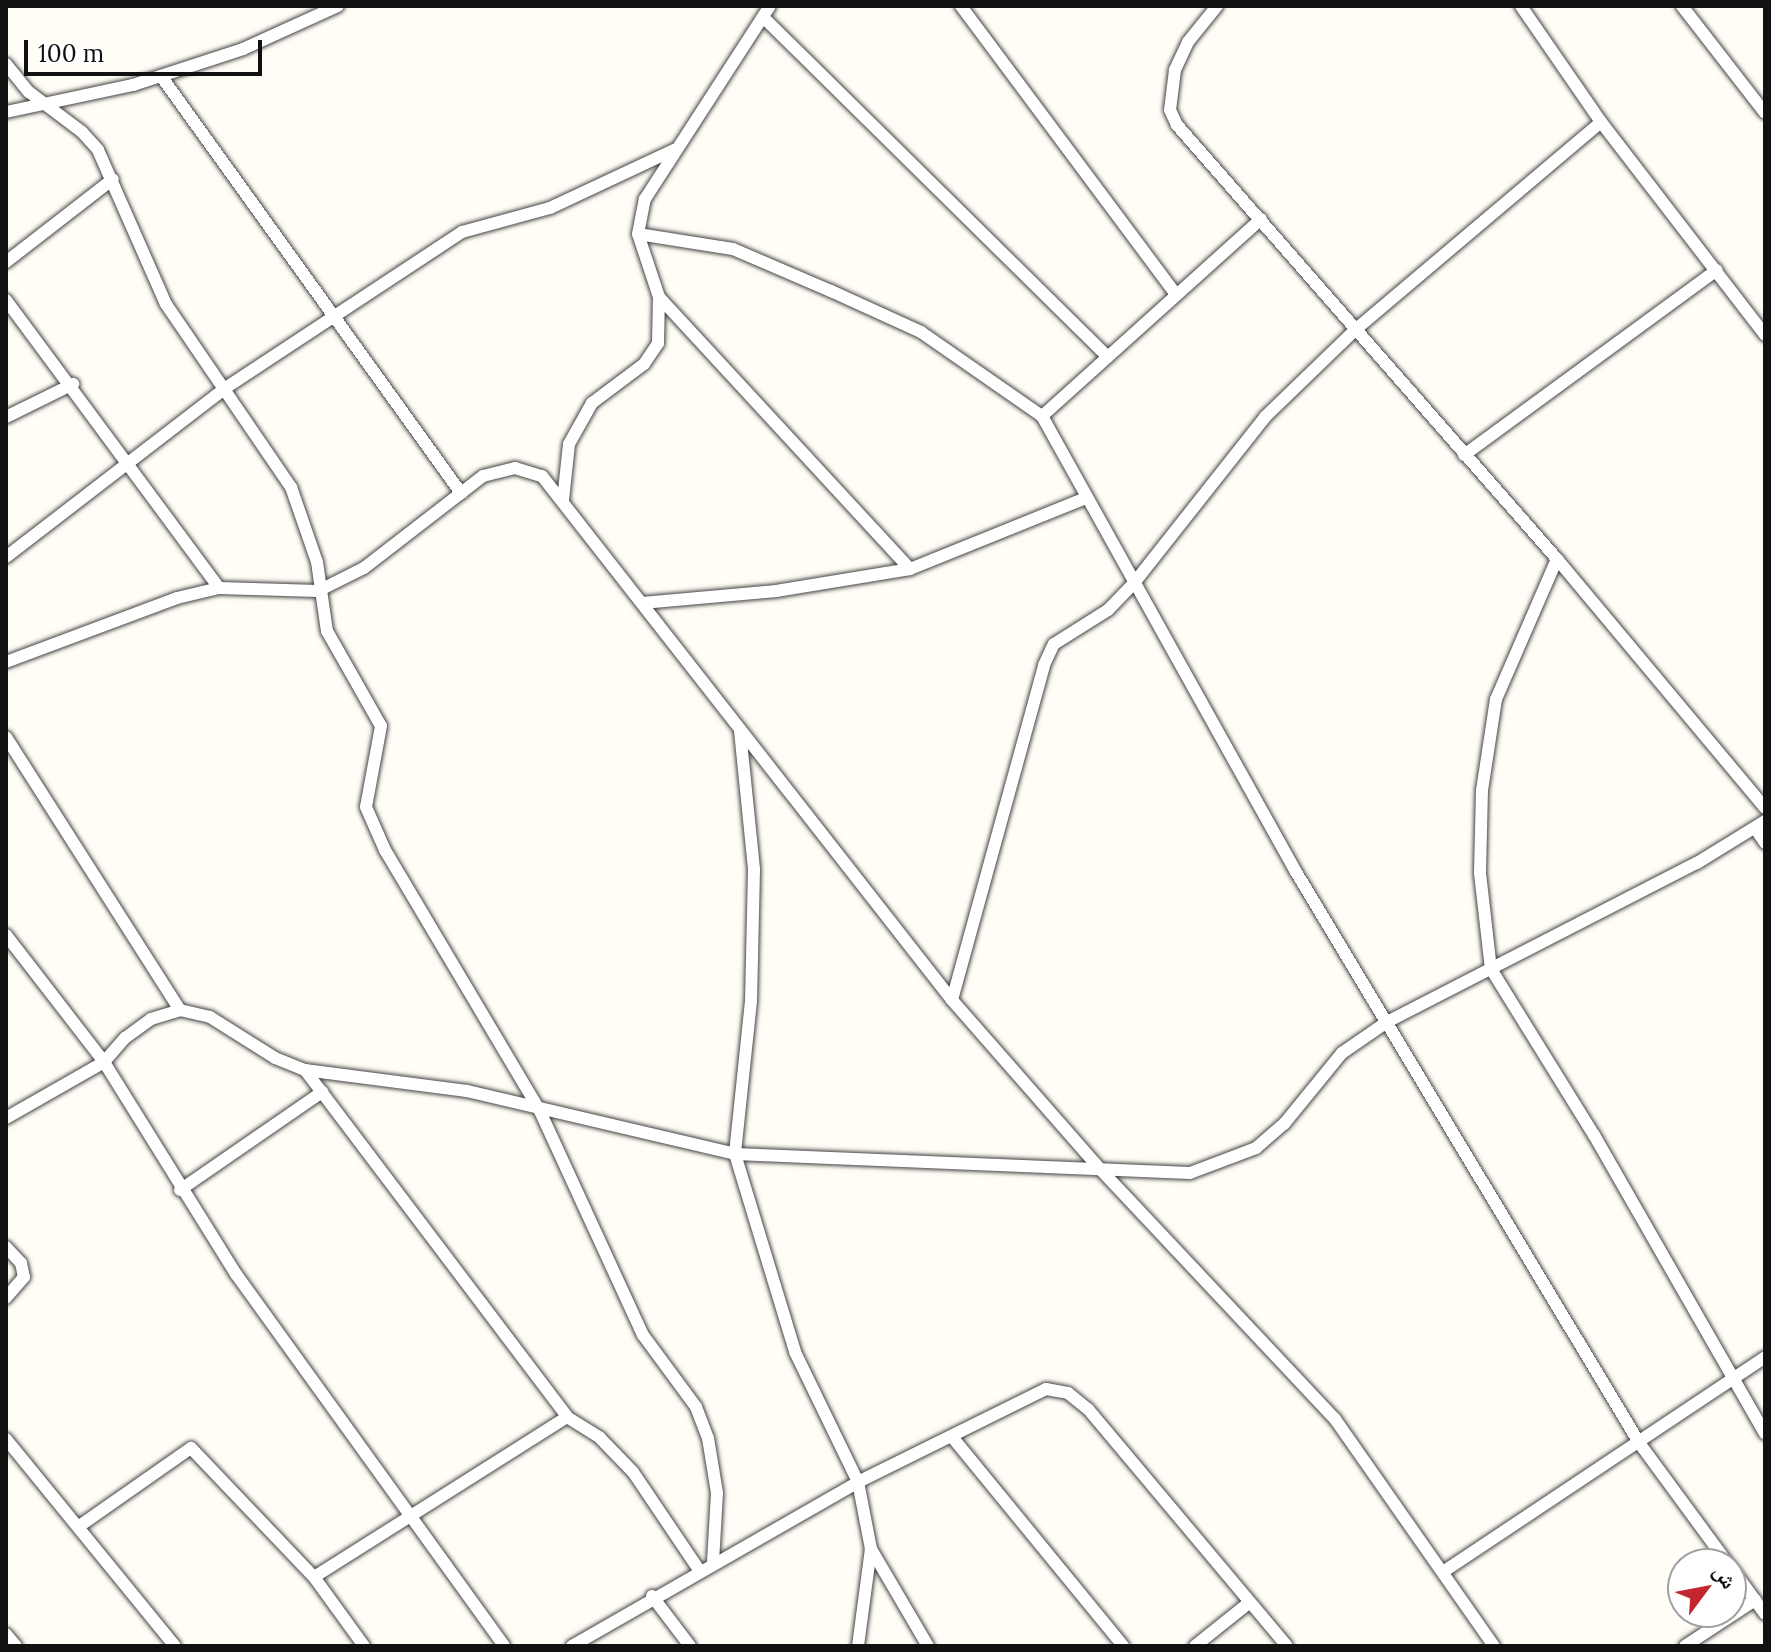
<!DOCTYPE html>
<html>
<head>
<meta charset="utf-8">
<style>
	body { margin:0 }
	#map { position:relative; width:1771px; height:1652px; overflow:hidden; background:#fffdf5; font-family:Lora,"Noto Naskh Arabic",serif }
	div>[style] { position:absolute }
	.roads { filter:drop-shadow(0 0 2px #444) drop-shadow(0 0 2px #444) }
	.minor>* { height:12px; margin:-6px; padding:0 6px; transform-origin:6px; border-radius:6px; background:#fff }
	span { translate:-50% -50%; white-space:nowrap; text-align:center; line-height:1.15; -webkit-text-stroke:8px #fff; paint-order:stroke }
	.frame { position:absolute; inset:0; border:8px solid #111; pointer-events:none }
	.north { position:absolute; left:1667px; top:1548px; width:80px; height:80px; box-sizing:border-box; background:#fff; border:2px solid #a0a0a0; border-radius:50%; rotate:58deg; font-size:22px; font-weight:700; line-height:32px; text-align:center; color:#111 }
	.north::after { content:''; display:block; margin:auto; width:28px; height:36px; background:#c4262e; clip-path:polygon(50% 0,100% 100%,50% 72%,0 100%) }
	.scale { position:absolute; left:24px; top:40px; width:238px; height:36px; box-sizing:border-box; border:4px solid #111; border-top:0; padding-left:10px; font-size:24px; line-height:28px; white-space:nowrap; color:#111; -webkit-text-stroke:6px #fff; paint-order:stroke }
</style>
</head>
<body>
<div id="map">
	<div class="roads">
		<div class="minor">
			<div style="left:961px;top:6px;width:359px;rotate:53.3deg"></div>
			<div style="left:1217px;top:6px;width:46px;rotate:128.9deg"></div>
			<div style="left:1188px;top:42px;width:31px;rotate:115deg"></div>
			<div style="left:1175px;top:70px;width:40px;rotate:97.1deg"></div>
			<div style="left:1170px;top:110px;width:17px;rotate:65deg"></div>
			<div style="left:1177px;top:125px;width:577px;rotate:48.8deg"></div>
			<div style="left:1557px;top:559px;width:324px;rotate:50.1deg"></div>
			<div style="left:1521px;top:6px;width:141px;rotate:55.4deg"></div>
			<div style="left:1601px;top:122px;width:269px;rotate:52.4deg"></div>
			<div style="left:1682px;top:6px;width:135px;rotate:52.2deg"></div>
			<div style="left:763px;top:17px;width:484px;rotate:44.6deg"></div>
			<div style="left:6px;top:64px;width:36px;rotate:51deg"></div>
			<div style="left:29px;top:92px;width:66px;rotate:37deg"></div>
			<div style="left:82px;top:132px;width:24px;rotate:48deg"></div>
			<div style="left:98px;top:150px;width:168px;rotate:66.2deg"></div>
			<div style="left:166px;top:304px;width:222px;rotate:55.7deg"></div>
			<div style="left:291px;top:487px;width:79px;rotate:70.9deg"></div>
			<div style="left:317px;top:562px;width:70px;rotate:81.8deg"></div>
			<div style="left:327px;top:631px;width:109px;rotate:60.4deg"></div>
			<div style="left:381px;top:726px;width:82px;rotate:100.5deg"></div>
			<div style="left:366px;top:807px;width:47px;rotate:66.2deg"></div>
			<div style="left:385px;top:850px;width:301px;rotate:59.3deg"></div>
			<div style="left:539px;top:1109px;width:249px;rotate:65.3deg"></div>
			<div style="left:643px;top:1335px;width:89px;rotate:53.6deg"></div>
			<div style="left:696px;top:1407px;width:33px;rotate:69deg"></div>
			<div style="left:708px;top:1438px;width:56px;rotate:80.7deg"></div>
			<div style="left:717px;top:1493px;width:69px;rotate:93.3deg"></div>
			<div style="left:161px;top:76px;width:514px;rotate:54.27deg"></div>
			<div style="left:6px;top:112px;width:130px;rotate:-12deg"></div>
			<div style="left:133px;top:85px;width:116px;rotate:-18.1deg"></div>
			<div style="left:243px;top:49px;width:104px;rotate:-24.4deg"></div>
			<div style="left:1261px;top:219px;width:295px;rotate:138deg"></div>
			<div style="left:1042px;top:416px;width:522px;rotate:60.88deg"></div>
			<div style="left:1296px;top:872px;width:667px;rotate:58.98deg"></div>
			<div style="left:1640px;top:1444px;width:149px;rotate:53.7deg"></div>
			<div style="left:638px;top:234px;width:96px;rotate:9deg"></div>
			<div style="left:733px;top:249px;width:107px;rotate:23.2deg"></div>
			<div style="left:831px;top:291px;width:99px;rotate:24.5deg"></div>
			<div style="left:921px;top:332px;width:147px;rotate:34.8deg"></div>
			<div style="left:6px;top:262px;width:135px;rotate:-37.8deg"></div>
			<div style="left:659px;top:297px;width:370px;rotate:47.3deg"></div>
			<div style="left:6px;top:300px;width:358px;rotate:53.5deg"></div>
			<div style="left:6px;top:417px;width:75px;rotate:-26.2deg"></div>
			<div style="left:1464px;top:455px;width:313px;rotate:-36.2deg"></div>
			<div style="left:563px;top:500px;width:56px;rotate:-83.9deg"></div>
			<div style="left:569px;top:444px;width:47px;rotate:-60.7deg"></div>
			<div style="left:592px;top:403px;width:65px;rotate:-36.9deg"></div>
			<div style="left:644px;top:364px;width:25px;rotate:-56deg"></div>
			<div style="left:658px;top:343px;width:46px;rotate:-88.8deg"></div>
			<div style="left:659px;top:297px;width:66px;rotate:-108.4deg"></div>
			<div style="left:638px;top:234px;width:36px;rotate:-79deg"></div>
			<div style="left:645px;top:199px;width:230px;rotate:-57.1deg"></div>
			<div style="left:6px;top:557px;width:275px;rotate:-37.6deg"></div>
			<div style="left:224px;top:389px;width:285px;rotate:-33.4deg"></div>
			<div style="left:462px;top:232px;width:91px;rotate:-15.3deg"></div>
			<div style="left:550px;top:208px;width:137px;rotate:-25.1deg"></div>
			<div style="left:1557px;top:559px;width:153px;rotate:113.5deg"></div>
			<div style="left:1496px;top:699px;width:92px;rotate:98.7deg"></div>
			<div style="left:1482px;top:790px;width:83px;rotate:91.4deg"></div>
			<div style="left:1480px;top:873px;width:97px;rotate:83.5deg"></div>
			<div style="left:1491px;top:969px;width:195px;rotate:58.2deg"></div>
			<div style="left:1594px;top:1135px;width:344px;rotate:60.2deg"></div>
			<div style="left:642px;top:603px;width:135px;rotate:-5.1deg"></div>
			<div style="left:776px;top:591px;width:136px;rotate:-9.3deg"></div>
			<div style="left:910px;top:569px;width:190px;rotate:-22deg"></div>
			<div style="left:6px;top:662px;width:183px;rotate:-20.5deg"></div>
			<div style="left:177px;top:598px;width:43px;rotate:-13.4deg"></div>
			<div style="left:219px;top:588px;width:99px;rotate:1.7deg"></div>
			<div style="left:318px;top:591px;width:51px;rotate:-26.6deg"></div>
			<div style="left:364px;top:568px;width:150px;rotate:-37.7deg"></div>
			<div style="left:483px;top:476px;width:33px;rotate:-14deg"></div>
			<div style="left:515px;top:468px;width:28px;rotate:17deg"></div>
			<div style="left:542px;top:476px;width:665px;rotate:51.96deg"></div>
			<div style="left:952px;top:1000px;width:226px;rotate:48.8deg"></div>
			<div style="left:1101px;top:1170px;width:342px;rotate:46.8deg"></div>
			<div style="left:1335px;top:1419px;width:277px;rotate:55deg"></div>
			<div style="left:740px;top:731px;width:140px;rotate:84.2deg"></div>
			<div style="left:754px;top:870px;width:131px;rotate:91.3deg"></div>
			<div style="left:751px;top:1001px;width:154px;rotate:96deg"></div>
			<div style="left:735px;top:1154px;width:207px;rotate:73.1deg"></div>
			<div style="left:795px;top:1352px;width:144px;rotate:64.1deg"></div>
			<div style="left:858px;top:1482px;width:68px;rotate:79deg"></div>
			<div style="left:871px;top:1549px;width:113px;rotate:59.6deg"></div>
			<div style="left:6px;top:737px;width:324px;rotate:57.5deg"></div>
			<div style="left:1755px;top:828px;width:18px;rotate:56deg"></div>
			<div style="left:6px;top:935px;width:160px;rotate:52.3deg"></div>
			<div style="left:104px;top:1062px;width:250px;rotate:58.1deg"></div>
			<div style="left:236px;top:1274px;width:458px;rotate:54.2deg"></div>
			<div style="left:952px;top:1000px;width:347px;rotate:-74.6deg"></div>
			<div style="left:1044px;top:665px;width:23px;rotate:-65deg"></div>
			<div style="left:1054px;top:644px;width:64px;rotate:-32.2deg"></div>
			<div style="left:1108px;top:610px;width:37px;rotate:-46deg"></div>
			<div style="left:1134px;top:583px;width:211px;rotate:-51.7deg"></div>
			<div style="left:1265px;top:417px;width:125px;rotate:-44deg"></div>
			<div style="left:1355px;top:330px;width:322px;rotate:-40.2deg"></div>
			<div style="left:305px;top:1070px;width:435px;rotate:52.9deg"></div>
			<div style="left:567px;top:1417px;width:39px;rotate:32deg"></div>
			<div style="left:600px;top:1438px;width:47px;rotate:45.9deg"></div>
			<div style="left:633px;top:1472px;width:118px;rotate:56deg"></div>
			<div style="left:6px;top:1118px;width:113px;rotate:-29.7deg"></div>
			<div style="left:104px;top:1062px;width:32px;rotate:-49deg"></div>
			<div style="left:125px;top:1038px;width:32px;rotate:-36deg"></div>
			<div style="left:151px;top:1019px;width:30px;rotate:-17deg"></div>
			<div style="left:180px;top:1010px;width:31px;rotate:13deg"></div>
			<div style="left:210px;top:1017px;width:77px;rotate:32.2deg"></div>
			<div style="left:275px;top:1058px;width:32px;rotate:22deg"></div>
			<div style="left:305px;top:1070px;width:163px;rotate:7.4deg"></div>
			<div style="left:467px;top:1091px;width:275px;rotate:13.2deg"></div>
			<div style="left:735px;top:1154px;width:455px;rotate:2.4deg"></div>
			<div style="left:1190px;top:1173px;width:71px;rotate:-20.7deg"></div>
			<div style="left:1256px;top:1148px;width:37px;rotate:-41deg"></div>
			<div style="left:1284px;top:1124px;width:92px;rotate:-50.8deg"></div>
			<div style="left:1342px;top:1053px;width:55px;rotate:-34.6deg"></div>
			<div style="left:1387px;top:1022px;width:348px;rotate:-27.2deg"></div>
			<div style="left:1697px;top:863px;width:80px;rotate:-31.7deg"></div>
			<div style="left:180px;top:1190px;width:173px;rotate:-34.6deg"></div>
			<div style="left:6px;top:1247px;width:22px;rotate:47deg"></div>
			<div style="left:21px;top:1263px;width:14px;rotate:78deg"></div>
			<div style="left:24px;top:1277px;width:28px;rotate:131deg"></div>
			<div style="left:953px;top:1438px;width:269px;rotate:50.7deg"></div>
			<div style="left:6px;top:1439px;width:267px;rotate:50.8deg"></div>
			<div style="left:78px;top:1527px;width:138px;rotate:-35deg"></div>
			<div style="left:191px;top:1448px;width:178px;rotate:46.4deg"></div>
			<div style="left:314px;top:1577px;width:85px;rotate:54.1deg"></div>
			<div style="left:1731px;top:1567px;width:58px;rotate:54.1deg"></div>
			<div style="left:1443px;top:1572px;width:387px;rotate:-33.7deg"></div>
			<div style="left:314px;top:1577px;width:299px;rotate:-32.3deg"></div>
			<div style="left:652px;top:1596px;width:63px;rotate:52.8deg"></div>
			<div style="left:6px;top:1634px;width:16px;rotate:50deg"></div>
			<div style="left:572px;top:1646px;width:330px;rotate:-29.8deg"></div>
			<div style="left:858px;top:1482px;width:210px;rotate:-26.3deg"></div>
			<div style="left:1046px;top:1389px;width:22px;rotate:10deg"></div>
			<div style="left:1068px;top:1393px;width:26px;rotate:39deg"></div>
			<div style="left:1088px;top:1409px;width:309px;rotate:50deg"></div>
			<div style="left:858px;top:1646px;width:98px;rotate:-82.4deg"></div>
			<div style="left:1195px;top:1646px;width:70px;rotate:-38.7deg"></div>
			<div style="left:1685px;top:1646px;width:84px;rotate:-33.3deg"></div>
		</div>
	</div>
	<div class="frame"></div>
	<div class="north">ش</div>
	<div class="scale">100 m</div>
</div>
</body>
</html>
